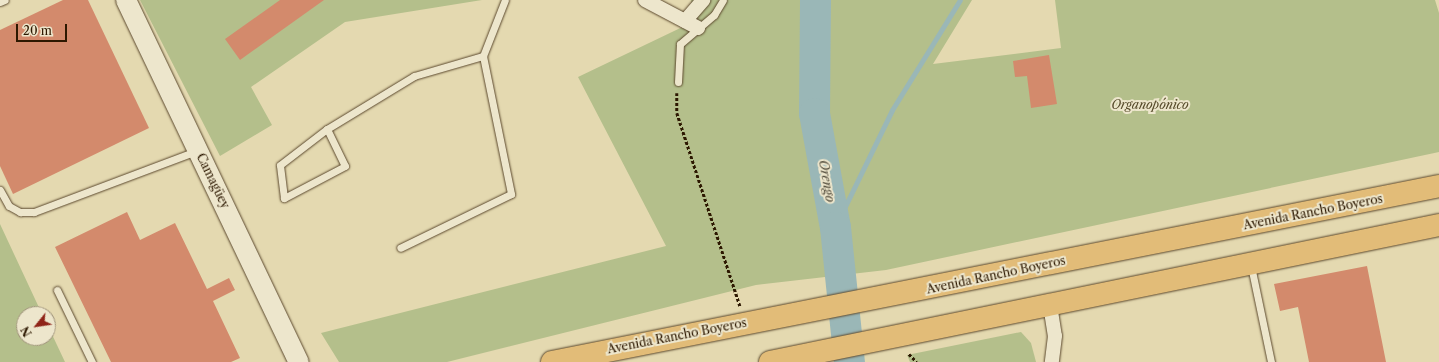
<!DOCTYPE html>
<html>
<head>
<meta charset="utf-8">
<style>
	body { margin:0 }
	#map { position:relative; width:1439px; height:362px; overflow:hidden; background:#e4d9b0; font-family:"Libre Caslon Text",serif }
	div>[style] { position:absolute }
	.green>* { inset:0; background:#b4bf8b }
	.stream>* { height:5px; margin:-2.5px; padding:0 2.5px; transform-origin:2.5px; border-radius:2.5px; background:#9ab7b7 }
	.river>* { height:31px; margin:-15.5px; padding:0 15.5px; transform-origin:15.5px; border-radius:15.5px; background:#9ab7b7 }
	.building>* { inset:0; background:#d38a6c }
	.path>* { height:2.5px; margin-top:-1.25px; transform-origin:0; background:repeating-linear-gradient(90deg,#2d1801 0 3px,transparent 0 5px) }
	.roads { filter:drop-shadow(0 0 1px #5b482d) drop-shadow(0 0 1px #5b482d) }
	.service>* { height:7px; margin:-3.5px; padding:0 3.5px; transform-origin:3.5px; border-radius:3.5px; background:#ede6cc }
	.minor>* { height:14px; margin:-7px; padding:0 7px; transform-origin:7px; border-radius:7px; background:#ede6cc }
	.secondary>* { height:20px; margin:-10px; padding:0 10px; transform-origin:10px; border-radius:10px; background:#ede6cc }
	.trunk>* { height:22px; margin:-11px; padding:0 11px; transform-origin:11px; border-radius:11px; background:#e2bc78 }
	span { translate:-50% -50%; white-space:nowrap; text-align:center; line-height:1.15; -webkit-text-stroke:4px #ede6cc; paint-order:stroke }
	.park-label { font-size:12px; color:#564a2a; font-style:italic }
	.street-label { font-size:12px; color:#2d1801 }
	.water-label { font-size:13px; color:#4e4838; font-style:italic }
	.north { position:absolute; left:16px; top:306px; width:40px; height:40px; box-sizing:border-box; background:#ede6cc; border:1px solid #a0947b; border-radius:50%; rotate:240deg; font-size:11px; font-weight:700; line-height:16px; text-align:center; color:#2d1801 }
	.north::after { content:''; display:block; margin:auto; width:14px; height:18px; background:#8f2418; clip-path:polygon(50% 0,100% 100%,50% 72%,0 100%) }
	.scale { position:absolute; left:16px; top:24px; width:51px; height:18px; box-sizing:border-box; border:2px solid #2d1801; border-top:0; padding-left:5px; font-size:12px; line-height:14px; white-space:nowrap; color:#2d1801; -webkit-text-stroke:3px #ede6cc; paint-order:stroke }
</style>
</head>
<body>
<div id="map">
	<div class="green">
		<div style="clip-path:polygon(140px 0,482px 0,345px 22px,251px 87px,272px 125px,220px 156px)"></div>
		<div style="clip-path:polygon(691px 0,972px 0,933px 64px,1061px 48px,1055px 0,1435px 0,1439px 13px,1439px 152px,886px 270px,756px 285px,447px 362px,339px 362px,321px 333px,666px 246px,578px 77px,695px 21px)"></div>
		<div style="clip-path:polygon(0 224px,42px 314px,24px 314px,24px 338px,48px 338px,48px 326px,65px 362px,0 362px)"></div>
		<div style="clip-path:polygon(1021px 332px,1031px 343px,1036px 362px,910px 362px,907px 355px)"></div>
	</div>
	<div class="stream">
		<div style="left:835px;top:227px;width:130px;rotate:-64deg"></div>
		<div style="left:892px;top:110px;width:129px;rotate:-58.3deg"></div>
	</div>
	<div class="river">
		<div style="left:815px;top:0;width:113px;rotate:90.5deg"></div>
		<div style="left:814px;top:113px;width:116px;rotate:79.6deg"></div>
		<div style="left:835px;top:227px;width:136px;rotate:84.1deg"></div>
	</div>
	<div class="building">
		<div style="clip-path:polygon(63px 0,88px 0,149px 128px,13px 194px,0 166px,0 30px)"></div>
		<div style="clip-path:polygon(280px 0,324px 0,240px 60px,225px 39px)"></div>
		<div style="clip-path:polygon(1049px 55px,1057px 104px,1031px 108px,1027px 76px,1015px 77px,1013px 61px)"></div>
		<div style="clip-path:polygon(127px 212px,140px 240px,175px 223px,207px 289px,229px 278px,235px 290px,213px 301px,240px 358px,231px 362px,111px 362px,55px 247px)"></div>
		<div style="clip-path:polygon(1367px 266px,1386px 362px,1309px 362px,1298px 307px,1280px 311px,1274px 284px)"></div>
	</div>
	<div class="path">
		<div style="left:677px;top:93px;width:20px;rotate:90deg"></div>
		<div style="left:677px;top:113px;width:203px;rotate:71.9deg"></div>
		<div style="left:909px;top:354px;width:11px;rotate:45deg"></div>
	</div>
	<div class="roads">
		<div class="service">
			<div style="left:0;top:2px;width:5px;rotate:-22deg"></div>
			<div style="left:483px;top:56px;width:60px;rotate:-68.6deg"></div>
			<div style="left:678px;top:82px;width:38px;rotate:-87deg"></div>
			<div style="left:680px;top:44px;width:45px;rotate:-40.5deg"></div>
			<div style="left:714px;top:15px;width:17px;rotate:-59deg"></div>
			<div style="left:327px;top:129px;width:41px;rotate:64.1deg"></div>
			<div style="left:345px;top:166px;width:69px;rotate:152.3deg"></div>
			<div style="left:284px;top:198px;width:33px;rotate:-97deg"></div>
			<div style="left:280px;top:165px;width:59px;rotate:-37.5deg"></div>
			<div style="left:327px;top:129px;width:102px;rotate:-31.3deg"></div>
			<div style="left:414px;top:76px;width:72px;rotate:-16.2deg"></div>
			<div style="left:483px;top:56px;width:141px;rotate:78.5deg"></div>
			<div style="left:511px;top:194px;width:123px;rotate:154.1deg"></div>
			<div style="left:0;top:190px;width:18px;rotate:61deg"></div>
			<div style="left:9px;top:206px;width:13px;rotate:29deg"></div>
			<div style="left:20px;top:212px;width:14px"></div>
			<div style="left:34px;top:212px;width:173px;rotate:-20.6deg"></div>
			<div style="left:1251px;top:266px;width:98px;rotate:78.2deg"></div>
			<div style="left:57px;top:290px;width:80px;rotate:64.1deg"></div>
		</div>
		<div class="minor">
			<div style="left:645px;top:0;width:60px;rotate:27.8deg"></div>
			<div style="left:685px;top:21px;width:28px;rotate:-49deg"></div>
			<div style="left:1050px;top:305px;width:31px;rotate:81deg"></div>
			<div style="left:1055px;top:336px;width:26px;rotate:97deg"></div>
		</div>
		<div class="secondary">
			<div style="left:126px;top:0;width:401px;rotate:64.5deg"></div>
		</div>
		<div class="trunk">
			<div style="left:552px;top:362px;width:904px;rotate:-11.22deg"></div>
			<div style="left:770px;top:362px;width:683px;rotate:-11.57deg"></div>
		</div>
	</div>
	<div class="park-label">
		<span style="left:1150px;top:105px">Organopónico</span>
	</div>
	<div class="street-label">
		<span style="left:213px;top:181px;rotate:64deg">Camagüey</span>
		<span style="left:1313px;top:212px;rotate:-11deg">Avenida Rancho Boyeros</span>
		<span style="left:996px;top:275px;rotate:-12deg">Avenida Rancho Boyeros</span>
		<span style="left:677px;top:336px;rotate:-11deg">Avenida Rancho Boyeros</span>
	</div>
	<div class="water-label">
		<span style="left:827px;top:181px;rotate:80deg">Orengo</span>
	</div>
	<div class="north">N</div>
	<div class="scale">20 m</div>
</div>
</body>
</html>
